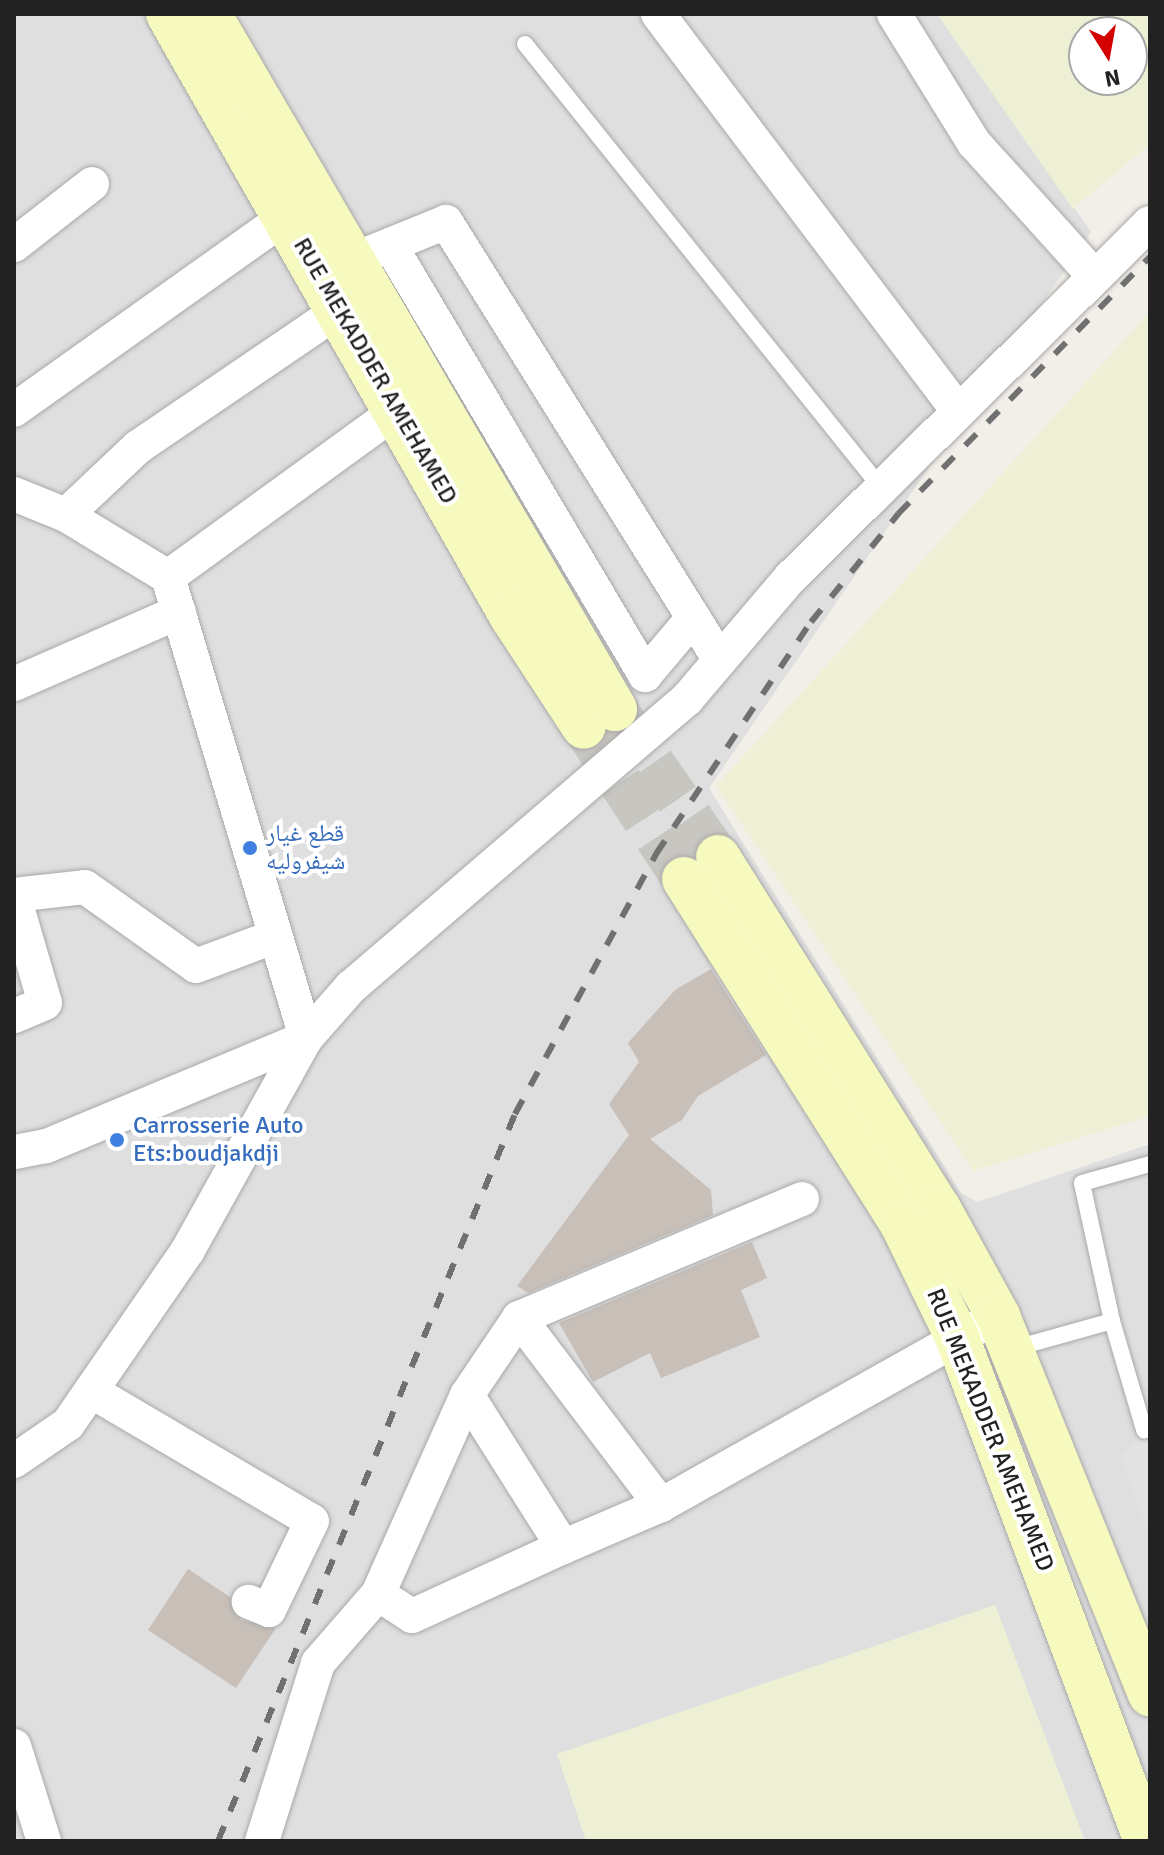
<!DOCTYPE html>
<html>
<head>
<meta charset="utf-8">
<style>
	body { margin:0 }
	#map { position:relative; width:1164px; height:1855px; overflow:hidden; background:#f2efe9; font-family:Signika,"Noto Naskh Arabic",sans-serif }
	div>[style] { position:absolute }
	.residential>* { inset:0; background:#e0dfdf }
	.farmland>* { inset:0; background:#eef0d5 }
	.parking>* { inset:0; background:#e2e2e2 }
	.building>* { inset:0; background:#c7bfb8 }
	.secondary-tunnel>* { height:44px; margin-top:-22px; transform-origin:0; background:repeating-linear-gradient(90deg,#c8c6c1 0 44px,transparent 0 66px) }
	.roads { filter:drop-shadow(0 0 2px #a9a9a9) drop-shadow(0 0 2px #a9a9a9) }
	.service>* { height:16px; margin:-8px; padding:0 8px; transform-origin:8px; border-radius:8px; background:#fff }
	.minor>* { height:34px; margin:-17px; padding:0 17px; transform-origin:17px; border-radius:17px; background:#fff }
	.secondary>* { height:44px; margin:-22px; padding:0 22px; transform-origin:22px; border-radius:22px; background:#f7fabf }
	.rail>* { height:6px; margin-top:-3px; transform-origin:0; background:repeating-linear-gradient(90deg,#707070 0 16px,transparent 0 32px) }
	.dots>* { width:22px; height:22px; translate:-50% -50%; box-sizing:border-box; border:4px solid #fff; border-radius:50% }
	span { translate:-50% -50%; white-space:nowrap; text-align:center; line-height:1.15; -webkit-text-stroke:8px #fff; paint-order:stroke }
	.street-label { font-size:24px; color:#222 }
	.shop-label { font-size:24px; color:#366cbe }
	.left { translate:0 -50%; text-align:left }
	.frame { position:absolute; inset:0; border:16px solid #222; pointer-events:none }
	.north { position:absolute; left:1068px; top:16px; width:80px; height:80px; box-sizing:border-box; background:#fff; border:2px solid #a7a7a7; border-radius:50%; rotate:169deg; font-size:22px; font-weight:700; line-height:32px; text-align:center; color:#222 }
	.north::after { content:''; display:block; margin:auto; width:28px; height:36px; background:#d40000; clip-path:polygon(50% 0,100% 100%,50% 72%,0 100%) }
</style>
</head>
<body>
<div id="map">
	<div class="residential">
		<div style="clip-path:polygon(14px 14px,943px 14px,1091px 232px,709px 788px,961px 1193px,977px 1202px,1150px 1144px,1150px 1841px,14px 1841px)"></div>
	</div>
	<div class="farmland">
		<div style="clip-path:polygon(evenodd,937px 14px,1150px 14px,1150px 144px,1073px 209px,937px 14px,1084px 32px,1132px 32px,1132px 80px,1084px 80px,1084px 32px)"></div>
		<div style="clip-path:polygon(1150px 312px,1150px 1116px,973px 1171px,716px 786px)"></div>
		<div style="clip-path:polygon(995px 1605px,1085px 1841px,586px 1841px,557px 1754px)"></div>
	</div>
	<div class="parking">
		<div style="clip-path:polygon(1144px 1430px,1150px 1430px,1150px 1539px,1122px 1455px)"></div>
	</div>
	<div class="building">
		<div style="clip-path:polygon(711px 969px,766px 1055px,698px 1096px,682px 1120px,650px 1139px,711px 1190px,713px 1215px,528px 1293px,517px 1286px,629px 1135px,609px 1104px,639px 1062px,628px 1043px,675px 990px)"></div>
		<div style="clip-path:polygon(752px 1242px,767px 1278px,741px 1290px,760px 1337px,661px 1378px,650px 1353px,593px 1382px,559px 1323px)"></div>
		<div style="clip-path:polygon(188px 1569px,230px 1597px,241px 1620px,276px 1628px,236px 1688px,148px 1630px)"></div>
	</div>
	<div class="secondary-tunnel">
		<div style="left:615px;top:709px;width:180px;rotate:55.2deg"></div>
		<div style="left:584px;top:727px;width:182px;rotate:56.7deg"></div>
	</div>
	<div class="roads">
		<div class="service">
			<div style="left:525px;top:44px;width:571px;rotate:51.26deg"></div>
			<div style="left:1112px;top:1321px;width:114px;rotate:73.6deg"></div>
			<div style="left:1012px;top:1349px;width:104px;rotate:-15.6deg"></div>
			<div style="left:1112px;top:1321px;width:141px;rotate:-102.3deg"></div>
			<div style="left:1082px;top:1183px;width:71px;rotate:-15.6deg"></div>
		</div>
		<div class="minor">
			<div style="left:658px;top:14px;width:498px;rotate:52.9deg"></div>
			<div style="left:894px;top:14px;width:152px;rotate:58.2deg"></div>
			<div style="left:974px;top:143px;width:179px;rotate:47.9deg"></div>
			<div style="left:14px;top:245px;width:99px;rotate:-38deg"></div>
			<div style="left:390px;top:245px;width:500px;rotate:59.3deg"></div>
			<div style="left:645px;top:675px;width:75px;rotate:-49.9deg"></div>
			<div style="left:355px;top:259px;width:98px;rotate:-22.1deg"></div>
			<div style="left:446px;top:222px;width:513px;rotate:57.98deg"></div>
			<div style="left:14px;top:410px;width:335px;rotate:-35.4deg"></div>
			<div style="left:14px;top:494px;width:56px;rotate:22deg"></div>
			<div style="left:66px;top:515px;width:119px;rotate:31.3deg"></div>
			<div style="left:168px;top:577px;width:481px;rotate:73.3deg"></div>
			<div style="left:306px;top:1038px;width:282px;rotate:157.4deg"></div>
			<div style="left:46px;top:1146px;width:33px;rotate:169deg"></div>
			<div style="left:66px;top:515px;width:99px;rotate:-43.4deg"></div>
			<div style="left:138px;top:447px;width:245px;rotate:-34.2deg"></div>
			<div style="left:168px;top:577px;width:284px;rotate:-36deg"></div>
			<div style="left:14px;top:684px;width:180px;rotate:-23.6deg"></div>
			<div style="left:14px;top:895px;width:71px;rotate:-6.4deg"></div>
			<div style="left:85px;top:887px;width:136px;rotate:35.4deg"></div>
			<div style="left:196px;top:966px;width:85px;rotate:-20.6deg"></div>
			<div style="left:14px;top:897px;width:110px;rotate:73.7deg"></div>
			<div style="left:45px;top:1003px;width:34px;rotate:157deg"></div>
			<div style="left:519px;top:1318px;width:307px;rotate:-22.8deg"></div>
			<div style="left:91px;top:1391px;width:256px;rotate:30.5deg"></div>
			<div style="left:312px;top:1521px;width:99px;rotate:115.8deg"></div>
			<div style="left:269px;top:1610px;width:22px;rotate:-158deg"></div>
			<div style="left:467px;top:1395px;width:93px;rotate:-56deg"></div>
			<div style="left:519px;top:1318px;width:235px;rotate:52.8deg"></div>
			<div style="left:14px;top:1461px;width:65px;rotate:-34.4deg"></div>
			<div style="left:68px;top:1424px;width:211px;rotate:-55.4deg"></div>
			<div style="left:188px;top:1250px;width:243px;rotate:-60.9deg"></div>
			<div style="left:306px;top:1038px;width:68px;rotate:-48.6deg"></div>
			<div style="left:351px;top:987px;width:443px;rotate:-40.6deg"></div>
			<div style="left:687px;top:699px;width:160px;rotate:-49.6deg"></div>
			<div style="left:791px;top:577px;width:504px;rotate:-44.6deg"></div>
			<div style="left:563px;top:1547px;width:107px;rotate:-23.2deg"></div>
			<div style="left:661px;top:1505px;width:386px;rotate:-29.3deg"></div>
			<div style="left:14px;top:1746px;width:100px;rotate:72.5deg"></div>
			<div style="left:262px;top:1841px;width:187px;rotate:-72.5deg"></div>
			<div style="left:318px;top:1663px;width:91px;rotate:-49deg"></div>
			<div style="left:378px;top:1594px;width:218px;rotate:-65.9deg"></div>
			<div style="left:467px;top:1395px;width:180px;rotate:57.7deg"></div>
			<div style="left:563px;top:1547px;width:166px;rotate:155.4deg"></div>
			<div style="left:412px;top:1616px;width:40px;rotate:-147.1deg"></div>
		</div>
		<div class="secondary">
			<div style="left:168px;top:14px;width:694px;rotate:60.3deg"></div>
			<div style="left:512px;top:617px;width:131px;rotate:56.8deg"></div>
			<div style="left:209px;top:14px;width:805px;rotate:59.71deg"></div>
			<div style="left:718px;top:857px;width:416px;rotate:57.9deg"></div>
			<div style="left:939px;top:1209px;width:122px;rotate:61.1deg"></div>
			<div style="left:998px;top:1316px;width:408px;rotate:68.1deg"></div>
			<div style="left:684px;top:879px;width:408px;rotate:57.7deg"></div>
			<div style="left:902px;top:1224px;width:126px;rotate:64deg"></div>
			<div style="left:957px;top:1337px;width:538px;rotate:69.44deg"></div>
		</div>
	</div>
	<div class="rail">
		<div style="left:218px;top:1841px;width:785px;rotate:-67.78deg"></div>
		<div style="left:515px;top:1114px;width:296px;rotate:-61.5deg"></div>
		<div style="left:656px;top:854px;width:279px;rotate:-56.3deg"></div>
		<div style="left:811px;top:622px;width:139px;rotate:-51.1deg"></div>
		<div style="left:898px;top:514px;width:360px;rotate:-45.6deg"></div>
	</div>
	<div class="dots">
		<div style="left:250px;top:848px;background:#3f7fe0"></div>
		<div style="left:117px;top:1140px;background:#3f7fe0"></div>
	</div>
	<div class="street-label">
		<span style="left:375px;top:371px;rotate:60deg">RUE MEKADDER AMEHAMED</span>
		<span style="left:990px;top:1430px;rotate:68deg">RUE MEKADDER AMEHAMED</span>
	</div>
	<div class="shop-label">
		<span class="left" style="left:266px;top:848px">قطع غيار<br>شيفروليه</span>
		<span class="left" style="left:133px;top:1140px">Carrosserie Auto<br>Ets:boudjakdji</span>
	</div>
	<div class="frame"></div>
	<div class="north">N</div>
</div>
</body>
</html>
